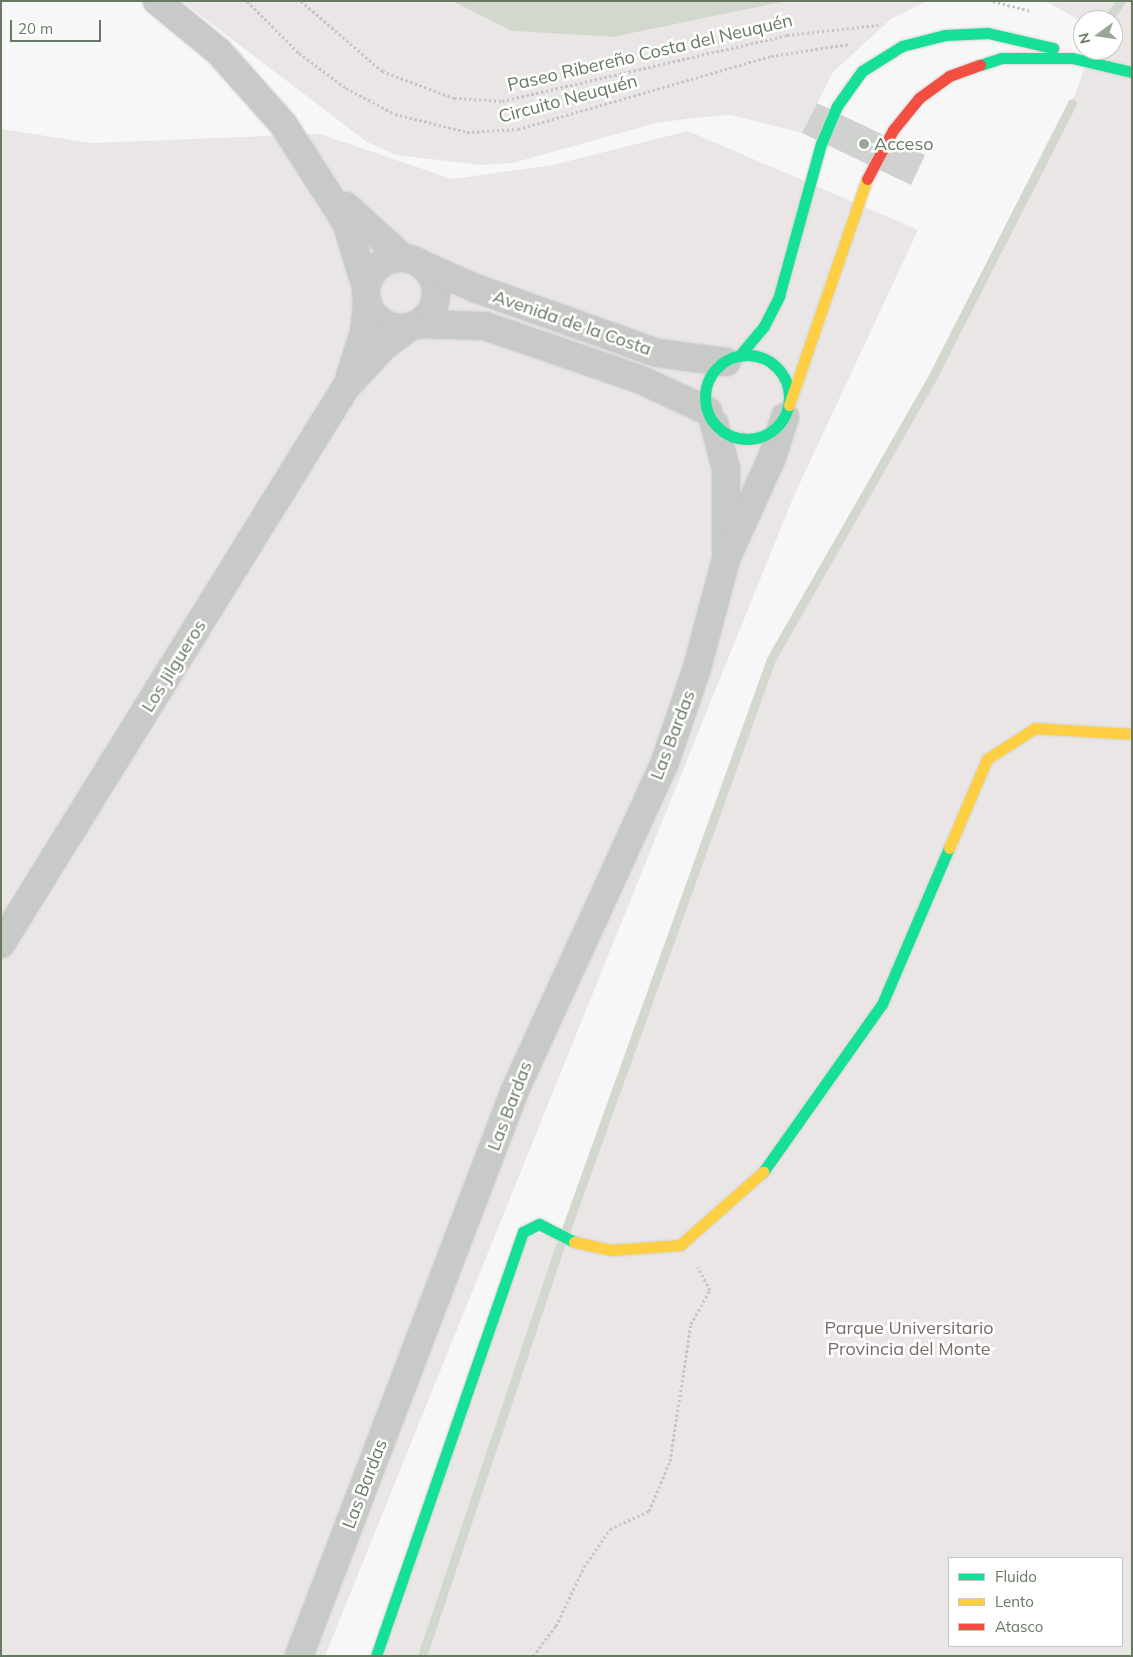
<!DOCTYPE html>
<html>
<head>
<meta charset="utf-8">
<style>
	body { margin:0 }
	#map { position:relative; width:1133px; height:1657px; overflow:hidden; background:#f7f7f7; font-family:Mulish,sans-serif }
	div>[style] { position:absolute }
	.green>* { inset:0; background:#eae6e6 }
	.water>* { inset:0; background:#d3d8ce }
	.stream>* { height:9px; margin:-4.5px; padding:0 4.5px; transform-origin:4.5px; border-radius:4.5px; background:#d3d8ce }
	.building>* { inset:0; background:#d0d2d0 }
	.path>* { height:3px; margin-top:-1.5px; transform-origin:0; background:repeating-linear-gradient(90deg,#c6c7c5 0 2.5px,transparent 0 5px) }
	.roads { filter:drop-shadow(0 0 1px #d2d4d2) drop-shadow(0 0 1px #d2d4d2) }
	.street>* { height:28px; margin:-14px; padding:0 14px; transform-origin:14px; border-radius:14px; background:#c8cac8 }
	.street>.ring { margin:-14px; padding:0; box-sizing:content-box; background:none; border:28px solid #c8cac8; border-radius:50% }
	.fast>* { height:11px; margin:-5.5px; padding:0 5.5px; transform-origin:5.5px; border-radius:5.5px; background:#16e098 }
	.fast>.ring { margin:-5.5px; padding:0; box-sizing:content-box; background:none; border:11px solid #16e098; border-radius:50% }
	.slow>* { height:11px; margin:-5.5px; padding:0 5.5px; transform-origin:5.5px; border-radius:5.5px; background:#ffcf43 }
	.jam>* { height:11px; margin:-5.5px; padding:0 5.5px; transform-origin:5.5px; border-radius:5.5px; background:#f24e42 }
	.dots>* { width:14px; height:14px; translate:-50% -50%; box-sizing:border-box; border:2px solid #fff; border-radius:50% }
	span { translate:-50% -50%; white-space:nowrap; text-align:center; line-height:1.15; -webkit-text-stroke:5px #fff; paint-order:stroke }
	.street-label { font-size:18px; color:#677961 }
	.poi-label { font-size:18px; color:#677961 }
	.left { translate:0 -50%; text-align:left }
	.park-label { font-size:18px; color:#7c6a68 }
	.frame { position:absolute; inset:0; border:2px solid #677961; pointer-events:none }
	.legend { position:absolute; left:948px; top:1557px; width:175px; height:90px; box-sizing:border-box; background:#fff; border:1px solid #c2c9c0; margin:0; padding:6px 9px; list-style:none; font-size:15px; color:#677961 }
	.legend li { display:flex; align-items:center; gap:10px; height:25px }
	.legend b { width:25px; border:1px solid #c2c9c0 }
	.north { position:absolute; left:1073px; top:10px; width:50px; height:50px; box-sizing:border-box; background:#fff; border:1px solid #c2c9c0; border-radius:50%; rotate:256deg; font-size:14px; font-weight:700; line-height:20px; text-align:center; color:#677961 }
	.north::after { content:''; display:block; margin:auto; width:18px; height:22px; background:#99a596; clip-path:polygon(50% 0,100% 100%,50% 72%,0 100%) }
	.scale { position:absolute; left:10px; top:20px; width:91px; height:22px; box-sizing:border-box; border:2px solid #677961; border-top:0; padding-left:6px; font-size:15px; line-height:18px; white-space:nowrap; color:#677961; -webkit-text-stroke:4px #fff; paint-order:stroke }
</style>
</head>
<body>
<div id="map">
	<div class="green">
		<div style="clip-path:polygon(182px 1px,452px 1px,512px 31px,613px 37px,787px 1px,927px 1px,891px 19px,833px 72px,802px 133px,731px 115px,694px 118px,656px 123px,513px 163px,481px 165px,396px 155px,367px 142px)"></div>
		<div style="clip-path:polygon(evenodd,1045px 1px,1132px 1px,1132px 1656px,376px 1656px,523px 1232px,563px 1237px,771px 659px,933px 376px,1072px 103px,1091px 50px,1113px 50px,1113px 20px,1083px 22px,1045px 1px,949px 1558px,1122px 1558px,1122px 1646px,949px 1646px,949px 1558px)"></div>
		<div style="clip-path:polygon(1px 129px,91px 143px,320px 134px,452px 179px,553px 165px,688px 131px,918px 230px,793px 498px,325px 1656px,1px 1656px)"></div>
	</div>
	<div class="water">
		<div style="clip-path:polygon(452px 1px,787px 1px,613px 37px,512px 31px)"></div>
	</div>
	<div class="stream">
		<div style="left:1107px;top:20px;width:24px;rotate:-54deg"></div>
		<div style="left:422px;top:1656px;width:421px;rotate:-71.4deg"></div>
		<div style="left:556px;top:1257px;width:635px;rotate:-70.22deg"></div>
		<div style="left:771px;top:659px;width:326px;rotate:-60.2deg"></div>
		<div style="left:933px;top:376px;width:306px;rotate:-63deg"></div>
	</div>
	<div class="building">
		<div style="clip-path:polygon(817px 103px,925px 155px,911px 185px,802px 133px)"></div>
	</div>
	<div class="path">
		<div style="left:247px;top:1px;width:74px;rotate:45deg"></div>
		<div style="left:299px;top:53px;width:59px;rotate:36.7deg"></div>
		<div style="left:346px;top:88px;width:55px;rotate:28deg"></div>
		<div style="left:395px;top:114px;width:74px;rotate:14deg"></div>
		<div style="left:467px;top:132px;width:51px;rotate:-3.4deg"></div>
		<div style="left:518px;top:129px;width:263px;rotate:-16.1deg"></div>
		<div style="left:771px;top:56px;width:79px;rotate:-8.7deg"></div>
		<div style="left:301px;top:1px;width:107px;rotate:40.8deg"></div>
		<div style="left:382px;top:71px;width:77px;rotate:20.6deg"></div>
		<div style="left:454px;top:98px;width:48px;rotate:3.6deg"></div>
		<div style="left:502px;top:101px;width:293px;rotate:-13deg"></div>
		<div style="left:787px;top:35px;width:92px;rotate:-6.3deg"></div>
		<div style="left:993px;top:1px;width:39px;rotate:15deg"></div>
		<div style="left:533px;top:1656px;width:38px;rotate:-53deg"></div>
		<div style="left:556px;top:1626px;width:65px;rotate:-64.6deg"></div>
		<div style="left:584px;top:1567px;width:46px;rotate:-55.6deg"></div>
		<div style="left:610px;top:1529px;width:43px;rotate:-24.8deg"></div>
		<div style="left:649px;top:1511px;width:54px;rotate:-67.2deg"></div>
		<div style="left:670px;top:1461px;width:139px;rotate:-81.3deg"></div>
		<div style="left:691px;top:1324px;width:39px;rotate:-61deg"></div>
		<div style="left:710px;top:1290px;width:26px;rotate:-118deg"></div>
	</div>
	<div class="roads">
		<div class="street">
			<div style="left:157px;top:1px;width:80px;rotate:39.4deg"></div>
			<div style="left:219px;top:52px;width:96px;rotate:48.4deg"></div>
			<div style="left:283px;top:124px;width:117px;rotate:57.3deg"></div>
			<div style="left:346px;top:222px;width:68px;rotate:72.9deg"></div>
			<div style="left:346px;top:206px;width:77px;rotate:42.4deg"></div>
			<div class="ring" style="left:366px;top:258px;width:42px;height:42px"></div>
			<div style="left:423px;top:265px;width:57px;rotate:23.9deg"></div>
			<div style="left:475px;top:288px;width:194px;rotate:19.6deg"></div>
			<div style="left:658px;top:353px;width:69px;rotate:7.5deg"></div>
			<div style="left:418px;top:324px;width:67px;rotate:1.7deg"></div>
			<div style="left:485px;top:326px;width:163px;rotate:19deg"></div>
			<div style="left:639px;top:379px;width:76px;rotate:24.9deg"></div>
			<div style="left:350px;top:376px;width:46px;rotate:-72.3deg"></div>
			<div style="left:364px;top:332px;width:31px;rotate:-84deg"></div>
			<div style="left:714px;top:423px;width:48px;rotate:75.4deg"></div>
			<div style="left:726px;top:469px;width:81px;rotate:90deg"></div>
			<div style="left:1px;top:944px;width:655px;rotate:-58.23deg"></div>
			<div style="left:346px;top:387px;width:54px;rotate:-47.2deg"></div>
			<div style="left:383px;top:347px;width:31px;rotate:-37deg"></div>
			<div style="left:299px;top:1656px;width:606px;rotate:-69.11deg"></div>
			<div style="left:515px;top:1090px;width:358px;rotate:-65.4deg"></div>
			<div style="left:664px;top:765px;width:102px;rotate:-71.2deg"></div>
			<div style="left:697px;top:668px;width:113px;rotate:-75.1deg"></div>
			<div style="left:726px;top:559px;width:112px;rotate:-65.7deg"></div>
			<div style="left:772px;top:457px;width:42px;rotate:-72deg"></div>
		</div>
		<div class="fast">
			<div style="left:980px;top:65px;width:22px;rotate:-18deg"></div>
			<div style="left:1001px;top:58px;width:71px"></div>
			<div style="left:1072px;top:58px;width:62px;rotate:13.1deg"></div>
			<div class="ring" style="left:705px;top:355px;width:73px;height:73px"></div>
			<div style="left:739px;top:356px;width:39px;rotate:-50deg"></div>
			<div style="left:764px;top:326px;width:34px;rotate:-63deg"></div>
			<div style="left:779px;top:296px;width:158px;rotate:-74.6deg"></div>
			<div style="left:821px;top:144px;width:41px;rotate:-67.2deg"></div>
			<div style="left:837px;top:106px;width:43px;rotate:-54.5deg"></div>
			<div style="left:862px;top:71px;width:47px;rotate:-32deg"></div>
			<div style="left:902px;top:46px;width:44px;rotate:-14.3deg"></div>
			<div style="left:945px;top:35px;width:43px;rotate:-2.7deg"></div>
			<div style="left:988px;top:33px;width:67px;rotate:13deg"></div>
			<div style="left:763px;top:1172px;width:206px;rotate:-54.7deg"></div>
			<div style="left:882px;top:1004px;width:170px;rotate:-66.8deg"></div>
			<div style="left:376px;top:1656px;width:449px;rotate:-70.9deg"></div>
			<div style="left:523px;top:1232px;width:18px;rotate:-27deg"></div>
			<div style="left:539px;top:1224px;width:39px;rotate:27deg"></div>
		</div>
		<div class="slow">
			<div style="left:789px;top:405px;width:239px;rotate:-71deg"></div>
			<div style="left:949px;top:848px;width:97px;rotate:-66.9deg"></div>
			<div style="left:987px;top:759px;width:57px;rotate:-32.9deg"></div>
			<div style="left:1035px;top:728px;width:97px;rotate:3.5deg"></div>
			<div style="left:574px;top:1242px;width:39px;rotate:12deg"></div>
			<div style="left:612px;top:1250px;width:68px;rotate:-4.2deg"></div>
			<div style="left:680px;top:1245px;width:111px;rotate:-41.3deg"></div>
		</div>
		<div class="jam">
			<div style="left:867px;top:179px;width:55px;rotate:-62deg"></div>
			<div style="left:893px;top:130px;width:41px;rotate:-50.9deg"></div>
			<div style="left:919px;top:98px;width:37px;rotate:-36deg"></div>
			<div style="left:949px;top:76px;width:33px;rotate:-20deg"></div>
		</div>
	</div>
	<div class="dots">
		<div style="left:864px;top:144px;background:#99a596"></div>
	</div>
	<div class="street-label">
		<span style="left:650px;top:53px;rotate:-13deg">Paseo Ribereño Costa del Neuquén</span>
		<span style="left:568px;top:99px;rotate:-15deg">Circuito Neuquén</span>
		<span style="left:572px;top:323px;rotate:19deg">Avenida de la Costa</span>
		<span style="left:174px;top:666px;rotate:-58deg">Los Jilgueros</span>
		<span style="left:673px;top:735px;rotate:-69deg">Las Bardas</span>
		<span style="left:510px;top:1106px;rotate:-69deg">Las Bardas</span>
		<span style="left:365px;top:1484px;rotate:-69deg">Las Bardas</span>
	</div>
	<div class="poi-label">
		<span class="left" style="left:874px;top:144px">Acceso</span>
	</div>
	<div class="park-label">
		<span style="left:909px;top:1339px">Parque Universitario<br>Provincia del Monte</span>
	</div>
	<div class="frame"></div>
	<ul class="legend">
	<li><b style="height:6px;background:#16e098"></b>Fluido</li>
	<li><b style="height:6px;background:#ffcf43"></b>Lento</li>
	<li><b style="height:6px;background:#f24e42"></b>Atasco</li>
	</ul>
	<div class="north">N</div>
	<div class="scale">20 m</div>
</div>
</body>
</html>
